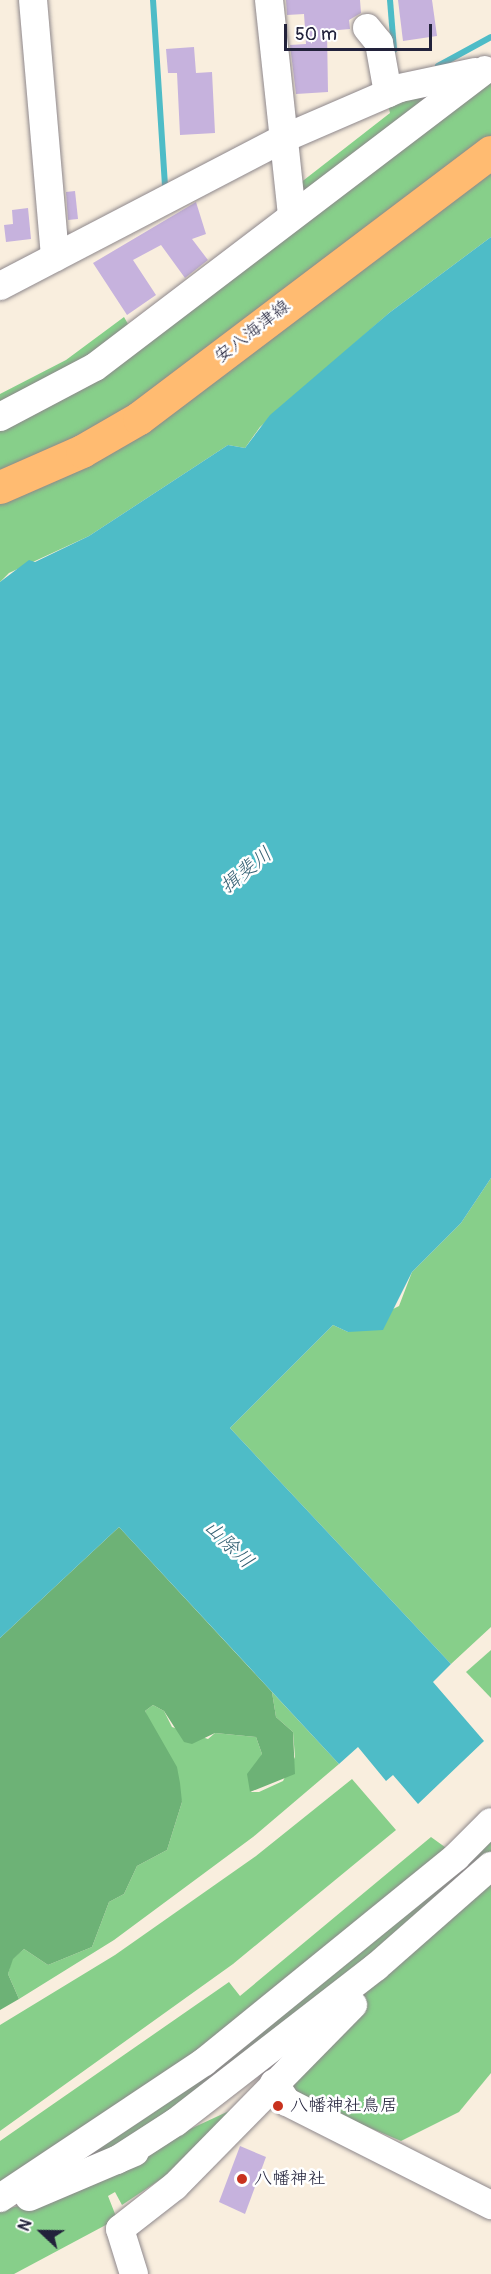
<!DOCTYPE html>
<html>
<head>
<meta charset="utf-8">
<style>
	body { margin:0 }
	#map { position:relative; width:491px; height:2274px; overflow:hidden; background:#f9eede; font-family:Pangolin,"Klee One",sans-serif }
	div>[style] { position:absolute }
	.green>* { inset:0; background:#87cf8a }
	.forest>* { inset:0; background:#6db276 }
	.water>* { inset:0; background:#4ebcc7 }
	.stream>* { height:6px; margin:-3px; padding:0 3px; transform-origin:3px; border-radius:3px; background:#4ebcc7 }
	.building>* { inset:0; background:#c6b2dd }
	.roads { filter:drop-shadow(0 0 2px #8e888c) drop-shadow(0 0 2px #8e888c) }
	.minor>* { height:28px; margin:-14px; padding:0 14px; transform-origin:14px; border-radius:14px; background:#fff }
	.major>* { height:33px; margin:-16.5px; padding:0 16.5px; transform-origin:16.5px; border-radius:16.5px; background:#ffbb71 }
	.dots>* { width:16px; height:16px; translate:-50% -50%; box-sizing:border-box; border:3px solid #fff; border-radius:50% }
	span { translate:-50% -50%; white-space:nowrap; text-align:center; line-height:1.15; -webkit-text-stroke:5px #fff; paint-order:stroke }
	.street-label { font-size:18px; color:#22223b }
	.poi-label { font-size:18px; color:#22223b }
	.left { translate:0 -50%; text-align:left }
	.water-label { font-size:20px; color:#346073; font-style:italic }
	.north { position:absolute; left:12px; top:2202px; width:60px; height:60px; -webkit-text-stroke:4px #fff; paint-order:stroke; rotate:292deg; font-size:16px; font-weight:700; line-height:24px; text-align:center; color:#22223b }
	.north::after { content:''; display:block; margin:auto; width:21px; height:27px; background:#22223b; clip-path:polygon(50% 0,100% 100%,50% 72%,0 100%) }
	.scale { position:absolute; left:284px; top:24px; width:148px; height:27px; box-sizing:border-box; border:3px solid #22223b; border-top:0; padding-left:8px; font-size:18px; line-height:21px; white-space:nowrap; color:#22223b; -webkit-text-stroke:4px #fff; paint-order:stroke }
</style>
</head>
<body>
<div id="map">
	<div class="green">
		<div style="clip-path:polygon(491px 76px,491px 139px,132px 408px,64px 446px,0 471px,0 422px)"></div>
		<div style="clip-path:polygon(459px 79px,302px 201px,295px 187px,390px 113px,387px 101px)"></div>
		<div style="clip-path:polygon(491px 165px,491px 237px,389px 313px,260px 427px,245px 448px,228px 445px,89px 536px,9px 573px,0 582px,0 499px)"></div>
		<div style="clip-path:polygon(124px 317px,132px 331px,0 409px,0 394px,66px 360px)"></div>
		<div style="clip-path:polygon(491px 1178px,491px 1627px,451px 1664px,230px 1428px,333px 1325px,348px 1332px,399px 1306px,412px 1272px,461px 1223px)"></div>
		<div style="clip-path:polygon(491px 1650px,491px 1698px,466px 1672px)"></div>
		<div style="clip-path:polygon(272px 1692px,339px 1764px,253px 1837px,114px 1940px,19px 1999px,8px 1974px,12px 1959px,24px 1949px,48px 1965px,92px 1947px,109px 1902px,124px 1894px,137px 1866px,167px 1850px,182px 1802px,145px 1711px,153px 1705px,164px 1711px,172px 1727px,208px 1739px,215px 1733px,256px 1737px,262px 1754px,250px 1792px,259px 1792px,283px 1781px,295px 1757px,293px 1732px,276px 1717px)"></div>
		<div style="clip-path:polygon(352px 1779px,396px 1830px,233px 1964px,0 2131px,0 2025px,115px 1955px,256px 1856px)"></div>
		<div style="clip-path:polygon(491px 1830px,491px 1858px,120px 2153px,65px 2164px)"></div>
		<div style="clip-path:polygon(431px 1837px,449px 1850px,202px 2052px,0 2187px,0 2141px,229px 1982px,240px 1996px)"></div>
		<div style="clip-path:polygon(491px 1876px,491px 2073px,459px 2112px,401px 2141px,285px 2092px,340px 2013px)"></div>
		<div style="clip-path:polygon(242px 2105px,164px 2177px,122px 2205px,115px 2192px,108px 2196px,117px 2219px,14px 2274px,0 2274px,0 2210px,28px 2204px)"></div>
	</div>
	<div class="forest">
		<div style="clip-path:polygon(119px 1527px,272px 1692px,276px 1717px,293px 1732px,295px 1774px,250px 1792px,247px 1774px,262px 1754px,256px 1737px,215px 1733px,192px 1744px,184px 1742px,164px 1711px,153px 1705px,145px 1711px,177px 1767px,180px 1783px,182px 1802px,167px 1850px,137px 1866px,124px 1894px,109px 1902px,92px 1947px,48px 1965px,24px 1949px,13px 1959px,8px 1974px,19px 1999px,0 2010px,0 1638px)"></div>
	</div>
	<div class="water">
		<div style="clip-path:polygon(491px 237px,491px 1178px,461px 1223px,412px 1272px,383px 1330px,348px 1332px,333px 1325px,230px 1428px,451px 1664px,433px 1682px,484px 1741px,418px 1804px,393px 1775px,386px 1781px,358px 1747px,339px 1764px,119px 1527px,0 1638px,0 582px,29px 560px,35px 562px,89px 536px,228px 445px,245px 448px,270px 415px,389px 313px)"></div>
	</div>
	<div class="stream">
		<div style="left:153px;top:0;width:187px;rotate:86.3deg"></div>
		<div style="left:390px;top:0;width:50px;rotate:85.4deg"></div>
		<div style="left:438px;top:66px;width:60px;rotate:-28.7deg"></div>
	</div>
	<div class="building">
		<div style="clip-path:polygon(286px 0,360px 0,361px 13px,349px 20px,350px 29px,327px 31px,328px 92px,296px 94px,290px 45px,306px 44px,304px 14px,287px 15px)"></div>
		<div style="clip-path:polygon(398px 0,432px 0,437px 36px,403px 41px)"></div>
		<div style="clip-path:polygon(194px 47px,196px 73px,212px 72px,215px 133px,180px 135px,177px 73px,168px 73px,166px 49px)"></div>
		<div style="clip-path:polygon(75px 191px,78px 219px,68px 220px,66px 192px)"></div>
		<div style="clip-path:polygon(196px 202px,206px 234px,192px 239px,208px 260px,185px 278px,161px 245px,133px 260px,156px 295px,127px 315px,93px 263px)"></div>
		<div style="clip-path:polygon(28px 208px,31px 239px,6px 242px,4px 225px,13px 224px,12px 210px)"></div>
		<div style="clip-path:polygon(240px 2146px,266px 2157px,245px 2214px,219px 2202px)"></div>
	</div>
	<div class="roads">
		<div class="minor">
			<div style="left:33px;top:0;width:258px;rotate:85.1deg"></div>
			<div style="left:269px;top:0;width:216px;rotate:83.9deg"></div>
			<div style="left:367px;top:28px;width:19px;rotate:51deg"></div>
			<div style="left:379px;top:43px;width:51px;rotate:79.8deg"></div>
			<div style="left:0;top:286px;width:316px;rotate:-27.5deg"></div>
			<div style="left:280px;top:140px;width:131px;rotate:-23.4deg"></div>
			<div style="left:400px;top:88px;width:77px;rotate:-12deg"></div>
			<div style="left:0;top:417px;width:107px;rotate:-27.8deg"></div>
			<div style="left:95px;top:367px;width:490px;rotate:-37.3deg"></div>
			<div style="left:274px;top:2083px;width:23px;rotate:56deg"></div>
			<div style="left:287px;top:2102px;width:229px;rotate:26.8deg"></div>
			<div style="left:117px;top:2160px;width:70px;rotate:-32.8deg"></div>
			<div style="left:176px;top:2122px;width:253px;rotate:-37.8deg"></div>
			<div style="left:376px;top:1967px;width:153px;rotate:-41.3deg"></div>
			<div style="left:29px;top:2197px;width:115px;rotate:-23deg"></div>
			<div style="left:0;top:2198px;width:245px;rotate:-33.7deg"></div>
			<div style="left:204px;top:2062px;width:325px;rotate:-39.1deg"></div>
			<div style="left:456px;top:1857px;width:49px;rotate:-45deg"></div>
			<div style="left:134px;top:2274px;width:47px;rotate:-107.3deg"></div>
			<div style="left:120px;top:2229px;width:70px;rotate:-38deg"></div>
			<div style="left:175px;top:2186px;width:254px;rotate:-45.5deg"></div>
		</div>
		<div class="major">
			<div style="left:0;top:487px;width:90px;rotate:-23.7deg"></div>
			<div style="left:82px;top:451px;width:66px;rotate:-30.1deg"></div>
			<div style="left:139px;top:418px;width:441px;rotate:-37.1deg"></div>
		</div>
	</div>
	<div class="dots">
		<div style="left:278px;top:2106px;background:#c8321e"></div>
		<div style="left:242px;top:2179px;background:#c8321e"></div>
	</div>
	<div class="street-label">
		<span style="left:253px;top:332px;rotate:-38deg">安八海津線</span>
	</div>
	<div class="poi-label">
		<span class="left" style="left:290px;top:2106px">八幡神社鳥居</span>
		<span class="left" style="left:254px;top:2179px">八幡神社</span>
	</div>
	<div class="water-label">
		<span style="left:246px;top:870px;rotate:-39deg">揖斐川</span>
		<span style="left:229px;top:1544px;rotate:44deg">山除川</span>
	</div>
	<div class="north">N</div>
	<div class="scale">50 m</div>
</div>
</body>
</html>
